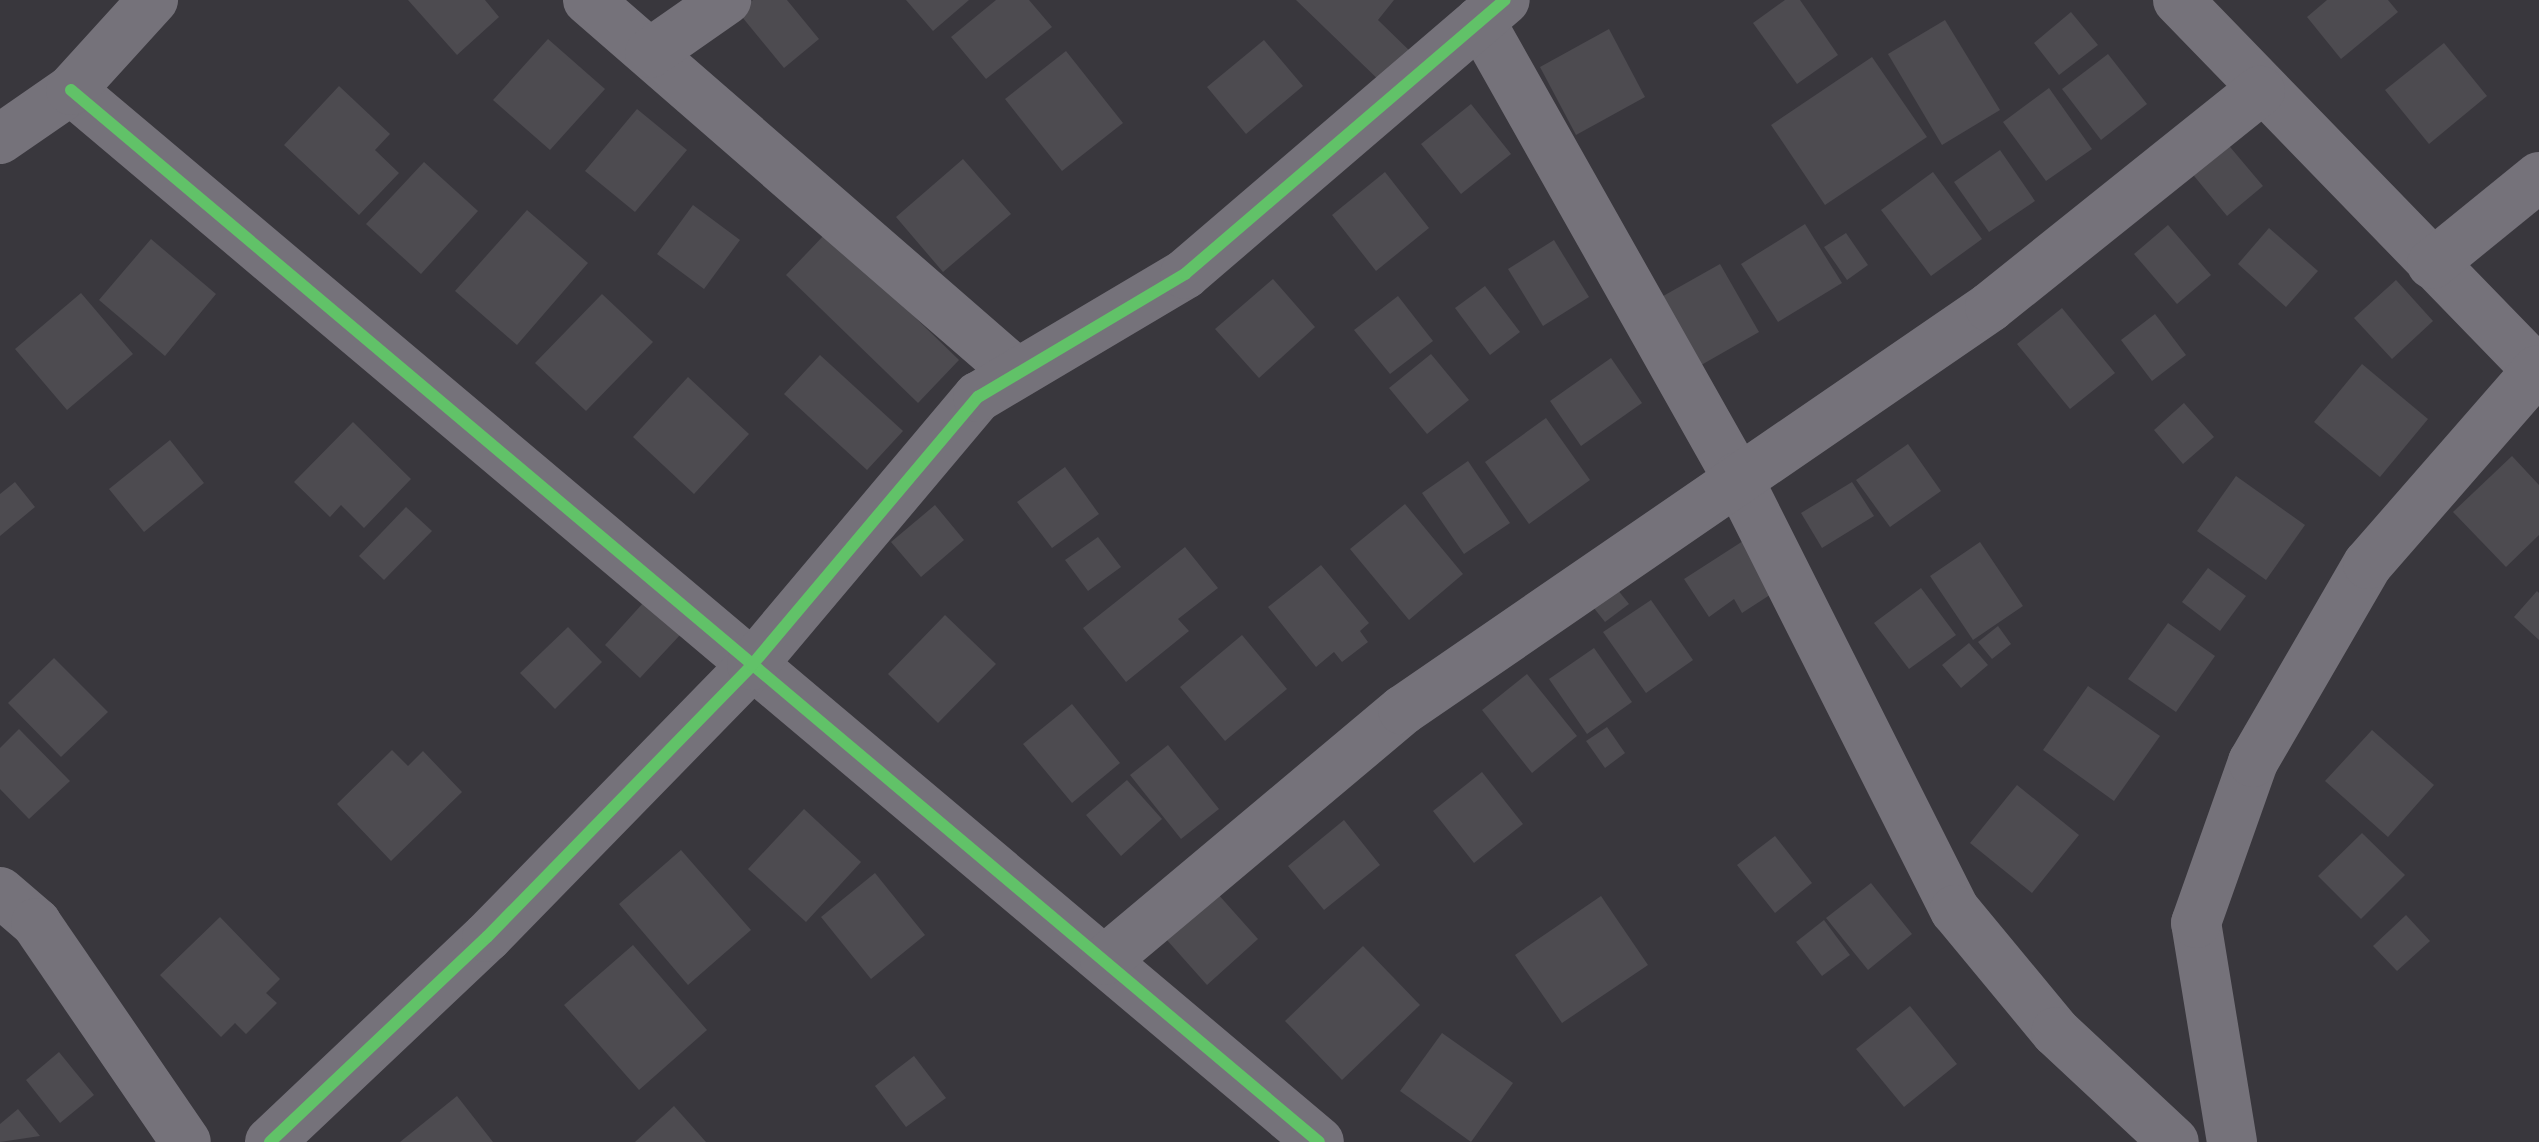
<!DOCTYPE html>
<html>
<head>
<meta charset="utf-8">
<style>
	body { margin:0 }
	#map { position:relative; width:2539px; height:1142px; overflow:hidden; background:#39373d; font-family:Figtree,sans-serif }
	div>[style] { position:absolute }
	.building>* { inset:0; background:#4d4b50 }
	.street>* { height:50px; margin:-25px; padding:0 25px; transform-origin:25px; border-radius:25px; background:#75727a }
	.cycleway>* { height:12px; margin:-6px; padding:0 6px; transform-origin:6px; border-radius:6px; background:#61c268 }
	span { translate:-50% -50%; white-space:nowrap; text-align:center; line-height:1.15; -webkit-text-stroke:10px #2e2b34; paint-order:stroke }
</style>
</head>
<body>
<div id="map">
	<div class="building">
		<div style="clip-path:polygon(408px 0,485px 0,499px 17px,457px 55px)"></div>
		<div style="clip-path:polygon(753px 0,787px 0,819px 39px,784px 68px,738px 12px)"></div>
		<div style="clip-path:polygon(906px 0,969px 0,933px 31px)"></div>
		<div style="clip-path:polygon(996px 0,1029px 0,1052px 27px,986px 79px,951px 37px)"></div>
		<div style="clip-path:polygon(1296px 0,1394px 0,1378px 20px,1416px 57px,1386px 87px)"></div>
		<div style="clip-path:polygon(1785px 0,1800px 0,1838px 55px,1797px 84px,1753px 23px)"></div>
		<div style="clip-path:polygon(2327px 0,2388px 0,2398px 12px,2341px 59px,2307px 17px)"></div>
		<div style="clip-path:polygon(2071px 12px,2098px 45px,2059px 75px,2034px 43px)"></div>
		<div style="clip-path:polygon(1945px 20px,2000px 110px,1942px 145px,1888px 54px)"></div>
		<div style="clip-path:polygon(1609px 29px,1645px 97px,1576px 135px,1540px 67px)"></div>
		<div style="clip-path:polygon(548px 39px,605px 89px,550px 150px,493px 100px)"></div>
		<div style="clip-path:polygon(1264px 40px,1303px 86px,1246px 134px,1207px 87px)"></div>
		<div style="clip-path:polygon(2444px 43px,2487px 96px,2429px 144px,2385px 90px)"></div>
		<div style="clip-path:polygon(1066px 51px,1123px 123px,1062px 171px,1005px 99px)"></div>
		<div style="clip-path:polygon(2108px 54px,2147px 104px,2101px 140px,2062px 89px)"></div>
		<div style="clip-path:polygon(1872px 57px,1927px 137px,1825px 205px,1771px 125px)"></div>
		<div style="clip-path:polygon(339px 86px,390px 134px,375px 150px,399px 173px,359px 215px,284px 145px)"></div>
		<div style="clip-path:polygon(2049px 88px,2092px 149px,2046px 181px,2003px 122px)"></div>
		<div style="clip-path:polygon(1471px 104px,1511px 154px,1461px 194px,1421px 144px)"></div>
		<div style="clip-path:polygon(637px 109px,687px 150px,635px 212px,585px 171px)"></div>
		<div style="clip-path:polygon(2225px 141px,2263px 186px,2227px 216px,2190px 171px)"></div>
		<div style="clip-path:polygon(2000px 150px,2035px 201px,1989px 232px,1954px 182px)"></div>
		<div style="clip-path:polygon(963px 159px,1011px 214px,943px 272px,896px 217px)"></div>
		<div style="clip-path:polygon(424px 162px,478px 211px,421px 274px,366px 224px)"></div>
		<div style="clip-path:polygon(1385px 172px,1429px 228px,1376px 271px,1332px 215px)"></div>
		<div style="clip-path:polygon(1933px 172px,1982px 239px,1931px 276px,1881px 210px)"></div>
		<div style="clip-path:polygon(693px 205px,740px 240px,704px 289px,657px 254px)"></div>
		<div style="clip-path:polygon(527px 210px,588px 263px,517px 345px,455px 291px)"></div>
		<div style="clip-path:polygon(1805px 224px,1842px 283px,1778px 322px,1741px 264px)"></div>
		<div style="clip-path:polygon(2168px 225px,2211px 275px,2177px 304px,2134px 254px)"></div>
		<div style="clip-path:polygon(2269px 228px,2318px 271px,2286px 307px,2238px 264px)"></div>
		<div style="clip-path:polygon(827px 232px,959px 360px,918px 403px,786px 275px)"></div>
		<div style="clip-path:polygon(1846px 233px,1868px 265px,1847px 280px,1824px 247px)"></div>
		<div style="clip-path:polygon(151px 239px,216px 294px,165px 356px,99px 300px)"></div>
		<div style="clip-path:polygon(1554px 240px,1589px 297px,1543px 326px,1508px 269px)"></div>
		<div style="clip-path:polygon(1720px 264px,1759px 332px,1689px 372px,1649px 304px)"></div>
		<div style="clip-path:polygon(1273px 279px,1315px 327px,1259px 378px,1215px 329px)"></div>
		<div style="clip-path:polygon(2396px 280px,2433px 321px,2392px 359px,2354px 318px)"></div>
		<div style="clip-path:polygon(1485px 286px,1520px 332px,1490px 355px,1455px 308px)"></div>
		<div style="clip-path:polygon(81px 293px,133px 354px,67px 410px,15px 349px)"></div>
		<div style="clip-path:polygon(602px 294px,653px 342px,586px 411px,535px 363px)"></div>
		<div style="clip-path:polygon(1398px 296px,1433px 341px,1390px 374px,1354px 330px)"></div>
		<div style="clip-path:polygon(2062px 308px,2115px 373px,2070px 409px,2017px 344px)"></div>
		<div style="clip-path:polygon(2155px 314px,2186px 355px,2152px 381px,2121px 340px)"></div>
		<div style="clip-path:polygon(1431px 354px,1469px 400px,1427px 434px,1389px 388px)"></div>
		<div style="clip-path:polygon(820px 355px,903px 431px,867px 470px,784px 394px)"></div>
		<div style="clip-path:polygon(1611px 358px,1642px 403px,1581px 446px,1550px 401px)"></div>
		<div style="clip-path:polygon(2362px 364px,2428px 419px,2380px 477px,2314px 422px)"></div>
		<div style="clip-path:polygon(688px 377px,749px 434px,694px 494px,633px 437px)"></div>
		<div style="clip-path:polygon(2184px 403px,2214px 437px,2183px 464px,2154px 430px)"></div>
		<div style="clip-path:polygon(1546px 418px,1590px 480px,1529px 524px,1485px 462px)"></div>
		<div style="clip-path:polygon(353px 422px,411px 479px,364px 528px,341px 505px,330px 517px,294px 482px)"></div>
		<div style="clip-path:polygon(170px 440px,204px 483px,144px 532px,109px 489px)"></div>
		<div style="clip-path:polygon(1908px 444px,1941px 491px,1890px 527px,1856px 480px)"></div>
		<div style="clip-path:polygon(2512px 456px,2539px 485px,2539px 535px,2506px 567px,2453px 512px)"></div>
		<div style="clip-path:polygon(1468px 461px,1510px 523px,1464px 554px,1422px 493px)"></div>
		<div style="clip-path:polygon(1065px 467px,1099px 514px,1052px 548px,1017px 502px)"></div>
		<div style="clip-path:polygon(2236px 476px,2305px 525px,2266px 580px,2197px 531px)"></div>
		<div style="clip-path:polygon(15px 482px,35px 507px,0 536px,0 494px)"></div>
		<div style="clip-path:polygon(1852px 482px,1874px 516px,1822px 548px,1801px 513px)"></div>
		<div style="clip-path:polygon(1405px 504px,1463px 574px,1409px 620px,1350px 549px)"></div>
		<div style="clip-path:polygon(935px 505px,964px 540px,921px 577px,891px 542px)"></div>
		<div style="clip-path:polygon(406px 507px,432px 531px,384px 580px,359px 556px)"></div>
		<div style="clip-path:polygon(1098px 537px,1121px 567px,1088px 591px,1065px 560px)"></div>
		<div style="clip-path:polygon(1743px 541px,1776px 591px,1742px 613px,1734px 599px,1709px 617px,1684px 579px)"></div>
		<div style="clip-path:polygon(1980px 542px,2023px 606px,1973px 640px,1930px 576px)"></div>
		<div style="clip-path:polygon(1185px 547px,1218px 588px,1178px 619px,1189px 631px,1126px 682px,1083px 628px)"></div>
		<div style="clip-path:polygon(1321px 565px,1369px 623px,1360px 631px,1368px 642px,1342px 662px,1334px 652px,1316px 667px,1268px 607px)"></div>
		<div style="clip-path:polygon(2208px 568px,2246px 596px,2220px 631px,2182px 602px)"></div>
		<div style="clip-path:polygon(1606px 575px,1629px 604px,1605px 622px,1582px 593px)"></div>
		<div style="clip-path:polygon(1921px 588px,1956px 635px,1909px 669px,1874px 623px)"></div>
		<div style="clip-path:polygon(2537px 591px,2539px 593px,2539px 640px,2514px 617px)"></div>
		<div style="clip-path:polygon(1651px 600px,1693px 660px,1646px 693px,1603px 632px)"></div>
		<div style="clip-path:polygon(644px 602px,680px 635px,640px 678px,605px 645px)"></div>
		<div style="clip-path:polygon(945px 615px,996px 664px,938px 723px,888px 674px)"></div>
		<div style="clip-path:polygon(2168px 623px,2215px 656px,2176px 712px,2128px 679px)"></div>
		<div style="clip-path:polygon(1998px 626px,2011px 644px,1992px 659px,1978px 642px)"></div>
		<div style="clip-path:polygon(568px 627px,602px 662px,555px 709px,520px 673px)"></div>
		<div style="clip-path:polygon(1242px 635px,1287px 689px,1225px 741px,1180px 687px)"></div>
		<div style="clip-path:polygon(1969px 643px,1988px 665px,1961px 688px,1942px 665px)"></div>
		<div style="clip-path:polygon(1594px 648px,1632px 702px,1587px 734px,1549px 679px)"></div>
		<div style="clip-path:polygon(54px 658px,108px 712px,61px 757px,8px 703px)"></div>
		<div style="clip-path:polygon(1527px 674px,1577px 736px,1532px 773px,1482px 710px)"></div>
		<div style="clip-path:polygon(2088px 686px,2160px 736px,2114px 801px,2043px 750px)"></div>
		<div style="clip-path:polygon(1072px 704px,1120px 763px,1072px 803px,1023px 744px)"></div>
		<div style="clip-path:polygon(1607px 727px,1625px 753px,1605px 768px,1586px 741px)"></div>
		<div style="clip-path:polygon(19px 729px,70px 781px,29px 819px,0 789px,0 748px)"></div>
		<div style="clip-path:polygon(2372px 730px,2434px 785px,2388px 837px,2325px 781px)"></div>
		<div style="clip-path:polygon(1168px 745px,1219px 809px,1181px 839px,1130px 775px)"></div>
		<div style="clip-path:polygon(392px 750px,408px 766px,423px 751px,462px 792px,391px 861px,337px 804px)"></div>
		<div style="clip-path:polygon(1482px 772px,1523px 824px,1474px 863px,1433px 811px)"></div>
		<div style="clip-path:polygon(1127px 780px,1162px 819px,1121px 856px,1086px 815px)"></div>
		<div style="clip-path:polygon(2017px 785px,2079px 835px,2032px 893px,1970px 843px)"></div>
		<div style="clip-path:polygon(804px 809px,861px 862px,806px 922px,748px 869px)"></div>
		<div style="clip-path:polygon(1344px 820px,1380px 865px,1324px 910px,1288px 866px)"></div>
		<div style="clip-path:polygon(2362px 833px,2405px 875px,2361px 919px,2318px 876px)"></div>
		<div style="clip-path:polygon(1775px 836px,1812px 883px,1775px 913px,1737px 865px)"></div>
		<div style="clip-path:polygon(681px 850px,751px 930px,688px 985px,619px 904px)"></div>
		<div style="clip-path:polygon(875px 873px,925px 935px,871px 979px,821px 917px)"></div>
		<div style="clip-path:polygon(1871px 883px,1912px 934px,1868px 970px,1826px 918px)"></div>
		<div style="clip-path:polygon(1217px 893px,1258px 939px,1207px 985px,1166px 939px)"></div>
		<div style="clip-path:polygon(1601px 896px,1648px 965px,1562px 1023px,1515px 955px)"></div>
		<div style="clip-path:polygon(2406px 915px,2430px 941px,2397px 971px,2373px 946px)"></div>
		<div style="clip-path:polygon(220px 917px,280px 979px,266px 993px,277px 1003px,246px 1034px,235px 1023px,221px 1037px,160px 975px)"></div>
		<div style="clip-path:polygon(1824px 920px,1850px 955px,1822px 976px,1796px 942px)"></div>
		<div style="clip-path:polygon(633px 945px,707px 1030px,639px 1090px,564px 1005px)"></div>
		<div style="clip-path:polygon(1363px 946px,1420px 1005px,1342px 1080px,1285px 1021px)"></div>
		<div style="clip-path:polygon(1910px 1006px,1957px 1064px,1904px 1107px,1856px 1049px)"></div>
		<div style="clip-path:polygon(1442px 1033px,1513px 1083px,1471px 1142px,1400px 1091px)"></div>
		<div style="clip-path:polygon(59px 1052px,94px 1095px,60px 1123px,26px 1080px)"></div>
		<div style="clip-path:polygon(914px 1056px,946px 1098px,906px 1127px,875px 1086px)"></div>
		<div style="clip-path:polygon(457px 1096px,493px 1142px,400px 1142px)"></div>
		<div style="clip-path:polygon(674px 1106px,706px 1142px,635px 1142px)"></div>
		<div style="clip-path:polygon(18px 1109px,40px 1136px,0 1142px,0 1124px)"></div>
	</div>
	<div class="street">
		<div style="left:588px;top:0;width:567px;rotate:41deg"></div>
		<div style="left:2178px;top:0;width:518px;rotate:45.86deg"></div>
		<div style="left:1480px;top:21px;width:523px;rotate:60.59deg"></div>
		<div style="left:1737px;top:477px;width:485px;rotate:63.3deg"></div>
		<div style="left:1955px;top:910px;width:158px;rotate:50.4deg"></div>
		<div style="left:2056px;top:1032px;width:161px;rotate:43deg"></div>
		<div style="left:650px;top:53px;width:93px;rotate:-34.9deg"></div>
		<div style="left:71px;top:90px;width:1632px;rotate:40.13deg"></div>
		<div style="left:0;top:139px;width:86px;rotate:-34.6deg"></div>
		<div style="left:71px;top:90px;width:122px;rotate:-47.7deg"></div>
		<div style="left:2432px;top:264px;width:138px;rotate:-39.1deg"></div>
		<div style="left:0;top:892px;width:48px;rotate:40.7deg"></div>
		<div style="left:36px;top:923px;width:265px;rotate:55.6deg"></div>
		<div style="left:1105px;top:960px;width:389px;rotate:-40deg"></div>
		<div style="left:1403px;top:710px;width:712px;rotate:-34.47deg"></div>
		<div style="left:1990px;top:307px;width:346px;rotate:-38.7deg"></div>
		<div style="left:270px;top:1142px;width:299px;rotate:-43.4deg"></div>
		<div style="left:487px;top:937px;width:380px;rotate:-45.7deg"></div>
		<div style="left:752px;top:665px;width:351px;rotate:-49.9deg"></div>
		<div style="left:978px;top:397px;width:241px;rotate:-30.7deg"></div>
		<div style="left:1185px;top:274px;width:421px;rotate:-40.6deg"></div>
		<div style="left:2232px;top:1142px;width:222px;rotate:-99.3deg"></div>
		<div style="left:2196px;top:923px;width:171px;rotate:-70.5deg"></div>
		<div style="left:2253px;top:762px;width:229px;rotate:-59.9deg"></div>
		<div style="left:2368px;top:564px;width:257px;rotate:-48.9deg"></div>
	</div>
	<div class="cycleway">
		<div style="left:71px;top:90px;width:1632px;rotate:40.13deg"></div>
		<div style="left:270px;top:1142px;width:299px;rotate:-43.4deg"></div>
		<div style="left:487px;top:937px;width:380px;rotate:-45.7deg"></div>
		<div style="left:752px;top:665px;width:351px;rotate:-49.9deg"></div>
		<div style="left:978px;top:397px;width:241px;rotate:-30.7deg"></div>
		<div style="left:1185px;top:274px;width:421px;rotate:-40.6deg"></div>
	</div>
</div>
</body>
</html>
